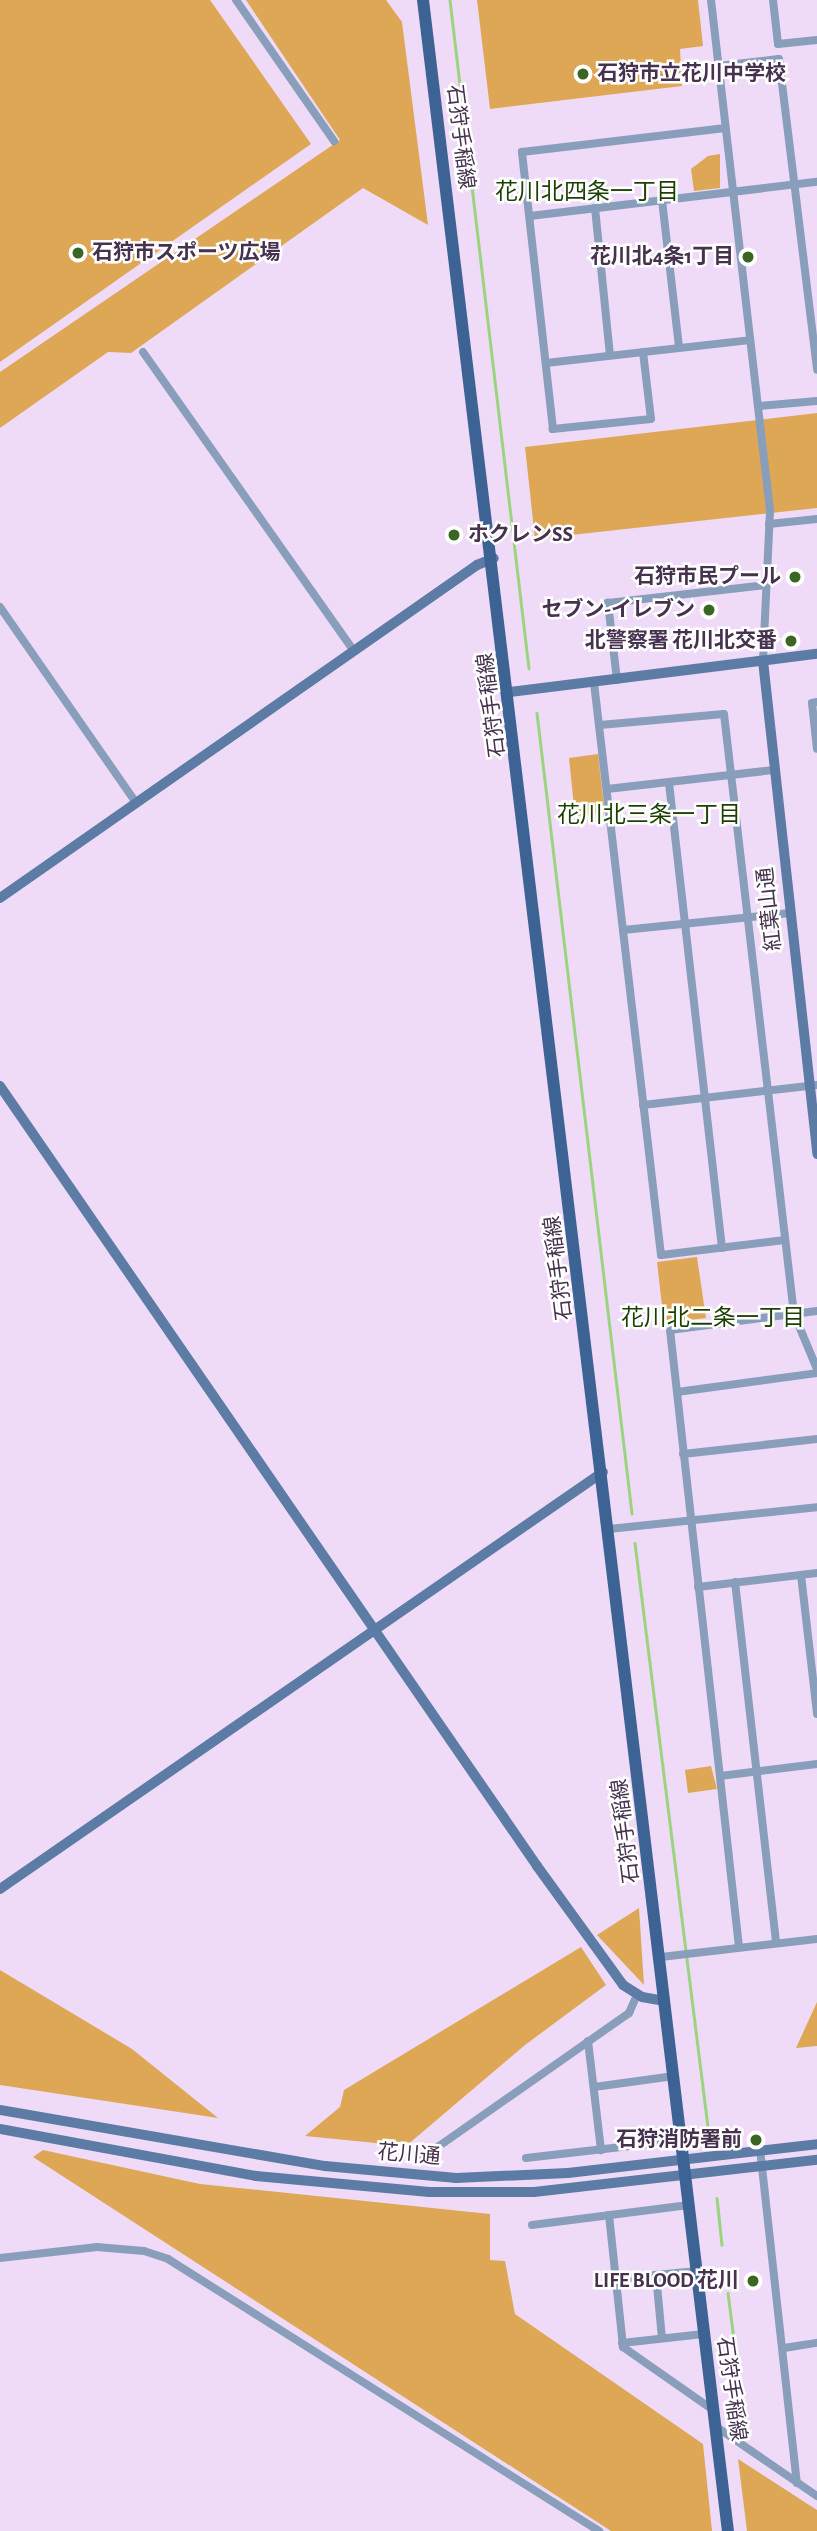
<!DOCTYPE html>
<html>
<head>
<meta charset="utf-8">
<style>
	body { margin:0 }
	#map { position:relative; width:817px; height:2531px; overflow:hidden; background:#efdbf7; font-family:"Alegreya Sans","Noto Sans JP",sans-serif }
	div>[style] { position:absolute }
	.green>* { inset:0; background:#dda756 }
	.stream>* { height:2.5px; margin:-1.25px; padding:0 1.25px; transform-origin:1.25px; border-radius:1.25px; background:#9bd47f }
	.street>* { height:8px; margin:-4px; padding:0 4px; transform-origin:4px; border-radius:4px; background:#899eba }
	.secondary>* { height:10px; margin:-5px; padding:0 5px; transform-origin:5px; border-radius:5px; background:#5d7ca5 }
	.primary>* { height:12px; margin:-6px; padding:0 6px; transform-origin:6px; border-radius:6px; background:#3d6394 }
	.dots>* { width:19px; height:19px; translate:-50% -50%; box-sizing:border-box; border:4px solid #fff; border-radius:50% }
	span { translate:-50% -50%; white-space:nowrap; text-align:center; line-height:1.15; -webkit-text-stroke:5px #fff; paint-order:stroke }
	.poi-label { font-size:21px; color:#46324e; font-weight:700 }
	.left { translate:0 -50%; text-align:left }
	.right { translate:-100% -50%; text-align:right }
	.street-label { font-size:21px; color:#46324e }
	.neighbourhood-label { font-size:23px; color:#1a3f00 }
</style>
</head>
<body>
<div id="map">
	<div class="green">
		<div style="clip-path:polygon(0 0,210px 0,311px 144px,0 362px)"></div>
		<div style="clip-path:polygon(246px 0,386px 0,402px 22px,428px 225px,363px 188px,131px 353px,108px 352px,0 428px,0 372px,340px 140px)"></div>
		<div style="clip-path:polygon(477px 0,698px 0,703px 46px,680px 49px,682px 86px,490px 109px)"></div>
		<div style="clip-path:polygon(720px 154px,720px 188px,694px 191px,691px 169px,708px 156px)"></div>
		<div style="clip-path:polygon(817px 413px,817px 508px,535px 539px,525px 447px)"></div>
		<div style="clip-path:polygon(598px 754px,605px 813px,575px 816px,569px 758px)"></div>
		<div style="clip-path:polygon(697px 1257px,706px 1318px,664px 1323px,657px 1262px)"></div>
		<div style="clip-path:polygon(711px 1766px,717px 1789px,688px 1793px,685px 1770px)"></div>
		<div style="clip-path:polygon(639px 1908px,644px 1985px,597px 1935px)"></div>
		<div style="clip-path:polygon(581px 1947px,606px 1985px,525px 2045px,406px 2146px,305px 2136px,340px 2107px,344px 2090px)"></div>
		<div style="clip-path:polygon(0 1970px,132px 2049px,218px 2118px,0 2085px)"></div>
		<div style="clip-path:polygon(817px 2002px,817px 2046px,796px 2048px)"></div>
		<div style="clip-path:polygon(43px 2150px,200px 2184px,490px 2214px,490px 2260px,505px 2261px,515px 2314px,703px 2444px,712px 2531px,611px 2531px,33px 2157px)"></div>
		<div style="clip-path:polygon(738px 2459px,817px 2510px,817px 2531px,747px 2531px)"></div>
	</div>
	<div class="stream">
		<div style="left:450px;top:0;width:673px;rotate:83.26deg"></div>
		<div style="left:537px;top:713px;width:806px;rotate:83.23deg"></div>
		<div style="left:635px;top:1543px;width:589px;rotate:82.87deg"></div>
		<div style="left:717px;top:2198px;width:47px;rotate:83.9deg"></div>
		<div style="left:728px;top:2293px;width:139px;rotate:82.6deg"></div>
	</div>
	<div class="street">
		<div style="left:236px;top:0;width:172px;rotate:55.2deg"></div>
		<div style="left:711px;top:0;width:514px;rotate:83.41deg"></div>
		<div style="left:770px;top:511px;width:150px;rotate:92.7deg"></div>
		<div style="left:773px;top:0;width:44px;rotate:83.5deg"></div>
		<div style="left:778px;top:44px;width:39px;rotate:-6deg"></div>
		<div style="left:718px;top:66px;width:61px;rotate:-6.5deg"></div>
		<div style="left:779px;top:59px;width:313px;rotate:83deg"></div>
		<div style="left:662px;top:200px;width:149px;rotate:83.4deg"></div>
		<div style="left:595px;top:208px;width:148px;rotate:84.2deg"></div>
		<div style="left:530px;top:216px;width:289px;rotate:-6.8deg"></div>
		<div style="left:143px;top:352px;width:366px;rotate:54.8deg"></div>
		<div style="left:643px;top:352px;width:67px;rotate:83.2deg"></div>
		<div style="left:651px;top:419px;width:99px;rotate:174.2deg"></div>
		<div style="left:553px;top:429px;width:279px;rotate:-96.4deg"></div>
		<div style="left:522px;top:152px;width:205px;rotate:-6.7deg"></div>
		<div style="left:546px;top:363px;width:205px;rotate:-6.4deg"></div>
		<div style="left:758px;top:406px;width:59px;rotate:-4.8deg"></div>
		<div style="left:769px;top:524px;width:48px;rotate:-5.9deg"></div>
		<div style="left:0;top:607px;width:239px;rotate:55.2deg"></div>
		<div style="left:617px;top:680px;width:78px;rotate:-96.7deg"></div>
		<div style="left:608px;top:603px;width:159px;rotate:-6.5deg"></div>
		<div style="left:594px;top:683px;width:576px;rotate:83.32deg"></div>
		<div style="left:661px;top:1255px;width:125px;rotate:-6.9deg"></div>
		<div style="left:817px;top:702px;width:5px;rotate:169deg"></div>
		<div style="left:812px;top:703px;width:46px;rotate:83.8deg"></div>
		<div style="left:600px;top:725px;width:124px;rotate:-5.1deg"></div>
		<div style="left:724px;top:714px;width:604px;rotate:83.35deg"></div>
		<div style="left:794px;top:1314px;width:60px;rotate:67.3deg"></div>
		<div style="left:669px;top:783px;width:468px;rotate:83.5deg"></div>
		<div style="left:607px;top:789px;width:168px;rotate:-6.5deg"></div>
		<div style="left:623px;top:930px;width:168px;rotate:-5.8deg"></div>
		<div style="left:643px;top:1105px;width:175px;rotate:-6.6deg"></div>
		<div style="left:677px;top:1392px;width:141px;rotate:-7.7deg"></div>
		<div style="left:683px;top:1454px;width:135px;rotate:-6.4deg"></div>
		<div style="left:609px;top:1529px;width:209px;rotate:-6deg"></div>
		<div style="left:801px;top:1575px;width:140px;rotate:83.4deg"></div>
		<div style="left:735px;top:1582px;width:363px;rotate:83.5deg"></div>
		<div style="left:698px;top:1587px;width:120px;rotate:-6.7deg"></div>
		<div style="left:720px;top:1776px;width:98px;rotate:-7.1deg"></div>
		<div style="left:739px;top:1947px;width:621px;rotate:-96.38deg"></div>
		<div style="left:670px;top:1330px;width:148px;rotate:-7.4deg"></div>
		<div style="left:661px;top:1957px;width:157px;rotate:-6.6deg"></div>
		<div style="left:588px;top:2041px;width:110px;rotate:83.2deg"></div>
		<div style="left:594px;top:2087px;width:81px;rotate:-7.8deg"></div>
		<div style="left:760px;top:2149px;width:336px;rotate:83.7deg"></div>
		<div style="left:422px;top:2158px;width:253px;rotate:-35deg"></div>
		<div style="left:629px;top:2013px;width:20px;rotate:-66deg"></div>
		<div style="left:526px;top:2158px;width:157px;rotate:-6.6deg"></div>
		<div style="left:609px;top:2215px;width:133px;rotate:83.9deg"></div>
		<div style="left:623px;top:2347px;width:110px;rotate:35deg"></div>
		<div style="left:532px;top:2225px;width:158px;rotate:-7.3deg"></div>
		<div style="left:0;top:2258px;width:98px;rotate:-6.5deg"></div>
		<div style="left:97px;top:2247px;width:47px;rotate:4.9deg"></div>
		<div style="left:144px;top:2251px;width:25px;rotate:18deg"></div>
		<div style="left:168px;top:2259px;width:510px;rotate:32.26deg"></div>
		<div style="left:656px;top:2275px;width:63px;rotate:84.6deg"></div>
		<div style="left:615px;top:2279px;width:82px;rotate:-5.6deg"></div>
		<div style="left:622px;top:2343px;width:82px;rotate:-6.3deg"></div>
		<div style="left:784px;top:2348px;width:33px;rotate:-9deg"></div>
		<div style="left:718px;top:2428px;width:120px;rotate:34.5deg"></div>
	</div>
	<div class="secondary">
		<div style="left:763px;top:661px;width:496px;rotate:83.7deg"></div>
		<div style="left:510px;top:692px;width:309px;rotate:-7.1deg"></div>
		<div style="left:0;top:898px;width:582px;rotate:-34.92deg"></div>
		<div style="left:477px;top:565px;width:18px;rotate:-22deg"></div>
		<div style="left:0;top:1086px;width:947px;rotate:55.45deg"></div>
		<div style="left:537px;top:1866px;width:147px;rotate:54.1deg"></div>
		<div style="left:623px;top:1985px;width:22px;rotate:32deg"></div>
		<div style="left:642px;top:1997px;width:23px;rotate:10deg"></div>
		<div style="left:0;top:1889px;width:733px;rotate:-34.67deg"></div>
		<div style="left:0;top:2110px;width:330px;rotate:9.8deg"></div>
		<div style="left:325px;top:2166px;width:132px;rotate:5.2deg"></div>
		<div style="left:456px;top:2178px;width:112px;rotate:-2.6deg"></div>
		<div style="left:568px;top:2173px;width:251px;rotate:-6.6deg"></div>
		<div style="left:0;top:2129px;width:260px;rotate:10.4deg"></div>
		<div style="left:256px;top:2176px;width:174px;rotate:5.3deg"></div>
		<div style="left:429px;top:2192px;width:105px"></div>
		<div style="left:534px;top:2192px;width:285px;rotate:-6.5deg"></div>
	</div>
	<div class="primary">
		<div style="left:423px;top:0;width:2549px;rotate:83.13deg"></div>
	</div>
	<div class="dots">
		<div style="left:583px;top:74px;background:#3b6522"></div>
		<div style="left:78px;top:253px;background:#3b6522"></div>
		<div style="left:748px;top:257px;background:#3b6522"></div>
		<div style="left:454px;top:535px;background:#3b6522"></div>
		<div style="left:795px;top:577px;background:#3b6522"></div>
		<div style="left:709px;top:610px;background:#3b6522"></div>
		<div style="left:791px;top:641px;background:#3b6522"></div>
		<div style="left:756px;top:2140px;background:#3b6522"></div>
		<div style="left:753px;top:2281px;background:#3b6522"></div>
	</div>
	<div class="poi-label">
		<span class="left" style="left:597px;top:74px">石狩市立花川中学校</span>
		<span class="left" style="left:92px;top:253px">石狩市スポーツ広場</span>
		<span class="right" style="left:734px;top:257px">花川北4条1丁目</span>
		<span class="left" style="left:468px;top:535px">ホクレンSS</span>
		<span class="right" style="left:781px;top:577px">石狩市民プール</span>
		<span class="right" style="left:695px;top:610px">セブン-イレブン</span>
		<span class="right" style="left:777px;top:641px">北警察署 花川北交番</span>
		<span class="right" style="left:742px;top:2140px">石狩消防署前</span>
		<span class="right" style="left:739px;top:2281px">LIFE BLOOD 花川</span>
	</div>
	<div class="street-label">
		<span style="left:460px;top:137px;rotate:83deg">石狩手稲線</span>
		<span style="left:492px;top:705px;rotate:-97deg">石狩手稲線</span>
		<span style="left:770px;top:909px;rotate:-96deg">紅葉山通</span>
		<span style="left:559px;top:1268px;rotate:-97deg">石狩手稲線</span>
		<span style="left:626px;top:1831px;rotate:-97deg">石狩手稲線</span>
		<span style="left:409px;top:2155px;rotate:5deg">花川通</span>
		<span style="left:731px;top:2389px;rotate:82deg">石狩手稲線</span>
	</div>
	<div class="neighbourhood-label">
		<span style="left:587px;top:193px">花川北四条一丁目</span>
		<span style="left:649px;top:816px">花川北三条一丁目</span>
		<span style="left:713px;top:1319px">花川北二条一丁目</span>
	</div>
</div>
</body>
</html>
